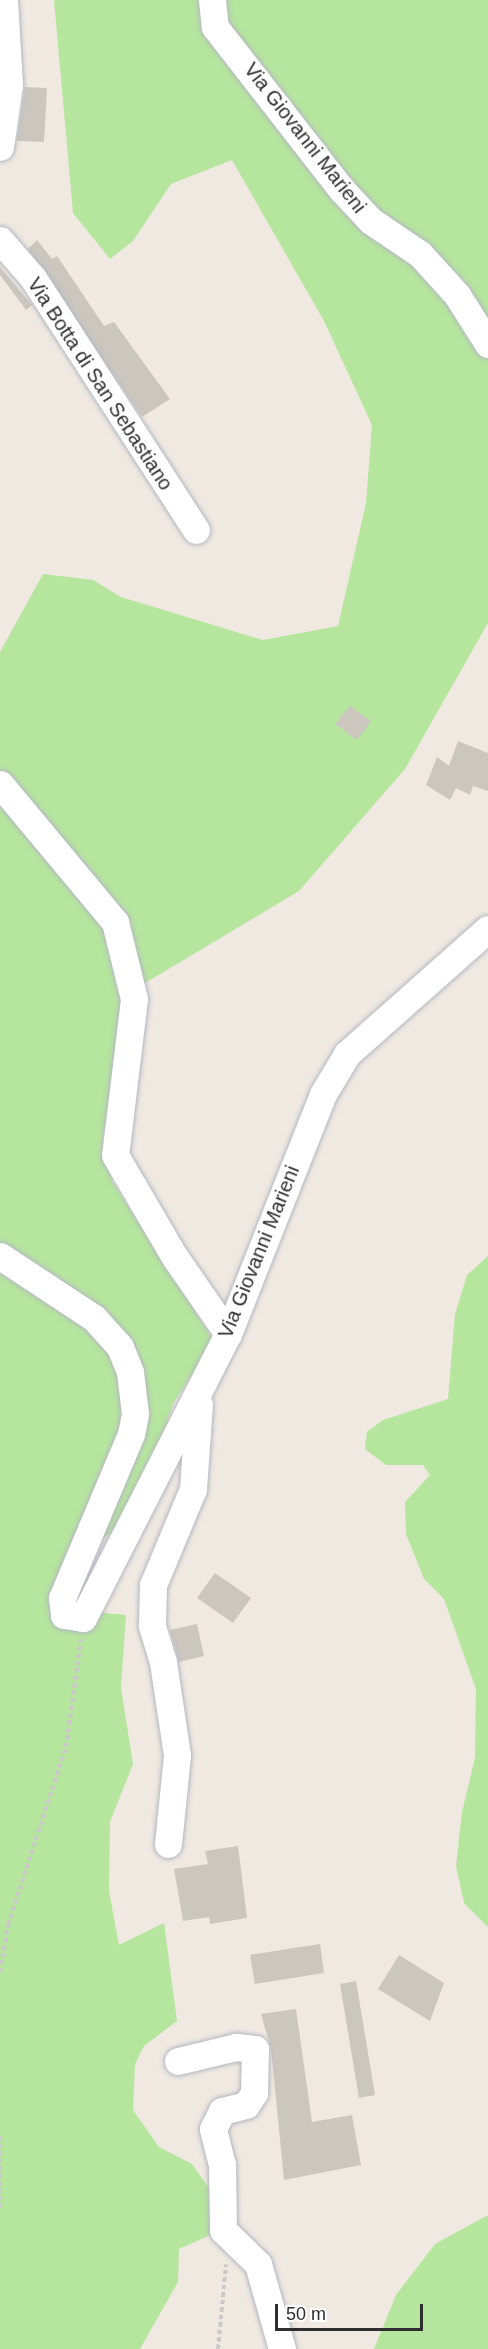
<!DOCTYPE html>
<html>
<head>
<meta charset="utf-8">
<style>
	body { margin:0 }
	#map { position:relative; width:488px; height:2349px; overflow:hidden; background:#efe9e1; font-family:Arial,sans-serif }
	div>[style] { position:absolute }
	.green>* { inset:0; background:#b6e59e }
	.building>* { inset:0; background:#cbc7bf }
	.path>* { height:4px; margin-top:-2px; transform-origin:0; background:repeating-linear-gradient(90deg,#c9c9c9 0 4.5px,transparent 0 7.5px) }
	.roads { filter:drop-shadow(0 0 2px #b4b7c1) drop-shadow(0 0 2px #b4b7c1) }
	.minor>* { height:27px; margin:-13.5px; padding:0 13.5px; transform-origin:13.5px; border-radius:13.5px; background:#fff }
	span { translate:-50% -50%; white-space:nowrap; text-align:center; line-height:1.15; -webkit-text-stroke:4.5px #fff; paint-order:stroke }
	.street-label { font-size:20px; color:#2e2e2e }
	.scale { position:absolute; left:275px; top:2304px; width:148px; height:27px; box-sizing:border-box; border:3px solid #2e2e2e; border-top:0; padding-left:8px; font-size:18px; line-height:21px; white-space:nowrap; color:#2e2e2e; -webkit-text-stroke:4px #fff; paint-order:stroke }
</style>
</head>
<body>
<div id="map">
	<div class="green">
		<div style="clip-path:polygon(54px 0,488px 0,488px 623px,405px 769px,299px 891px,125px 995px,116px 1082px,102px 1141px,112px 1181px,214px 1341px,174px 1402px,159px 1446px,113px 1532px,73px 1559px,55px 1623px,73px 1630px,94px 1612px,126px 1615px,121px 1688px,133px 1764px,110px 1822px,109px 1891px,119px 1945px,164px 1923px,177px 2021px,144px 2046px,135px 2064px,133px 2110px,159px 2147px,192px 2164px,211px 2191px,215px 2233px,179px 2249px,178px 2282px,140px 2349px,0 2349px,0 652px,43px 574px,93px 580px,121px 597px,263px 640px,338px 626px,366px 503px,372px 425px,324px 321px,232px 160px,171px 184px,133px 241px,110px 259px,73px 213px)"></div>
		<div style="clip-path:polygon(488px 1256px,488px 1927px,464px 1903px,456px 1866px,462px 1812px,475px 1758px,476px 1689px,444px 1599px,424px 1579px,406px 1534px,405px 1502px,430px 1475px,423px 1465px,386px 1465px,365px 1449px,367px 1432px,383px 1420px,448px 1399px,455px 1314px,467px 1275px)"></div>
		<div style="clip-path:polygon(488px 2215px,488px 2349px,374px 2349px,396px 2295px,435px 2244px)"></div>
	</div>
	<div class="building">
		<div style="clip-path:polygon(25px 87px,47px 88px,44px 142px,17px 141px)"></div>
		<div style="clip-path:polygon(37px 240px,52px 259px,57px 256px,104px 326px,114px 322px,170px 399px,142px 417px,28px 249px)"></div>
		<div style="clip-path:polygon(0 267px,32px 305px,26px 310px,0 275px)"></div>
		<div style="clip-path:polygon(350px 706px,371px 721px,357px 740px,335px 724px)"></div>
		<div style="clip-path:polygon(458px 741px,488px 753px,488px 791px,473px 786px,470px 795px,456px 788px,450px 800px,426px 785px,437px 757px,449px 766px)"></div>
		<div style="clip-path:polygon(215px 1573px,251px 1598px,233px 1623px,197px 1598px)"></div>
		<div style="clip-path:polygon(197px 1624px,204px 1656px,179px 1662px,170px 1630px)"></div>
		<div style="clip-path:polygon(238px 1846px,247px 1918px,210px 1924px,209px 1917px,183px 1921px,174px 1869px,208px 1864px,205px 1851px)"></div>
		<div style="clip-path:polygon(320px 1944px,324px 1973px,255px 1984px,250px 1955px)"></div>
		<div style="clip-path:polygon(399px 1955px,444px 1983px,430px 2021px,378px 1989px)"></div>
		<div style="clip-path:polygon(356px 1981px,375px 2095px,359px 2098px,340px 1984px)"></div>
		<div style="clip-path:polygon(296px 2009px,312px 2122px,352px 2115px,361px 2165px,284px 2180px,271px 2049px,261px 2014px)"></div>
	</div>
	<div class="path">
		<div style="left:0;top:1972px;width:48px;rotate:-80.3deg"></div>
		<div style="left:8px;top:1925px;width:187px;rotate:-72deg"></div>
		<div style="left:66px;top:1747px;width:109px;rotate:-82.1deg"></div>
		<div style="left:0;top:2136px;width:74px;rotate:90deg"></div>
		<div style="left:218px;top:2349px;width:85px;rotate:-84.6deg"></div>
	</div>
	<div class="roads">
		<div class="minor">
			<div style="left:212px;top:0;width:27px;rotate:84deg"></div>
			<div style="left:215px;top:27px;width:207px;rotate:52.1deg"></div>
			<div style="left:342px;top:190px;width:42px;rotate:46.9deg"></div>
			<div style="left:371px;top:221px;width:59px;rotate:34deg"></div>
			<div style="left:420px;top:254px;width:55px;rotate:47.9deg"></div>
			<div style="left:457px;top:295px;width:58px;rotate:57.7deg"></div>
			<div style="left:0;top:147px;width:63px;rotate:-81.7deg"></div>
			<div style="left:9px;top:85px;width:85px;rotate:-93.4deg"></div>
			<div style="left:0;top:240px;width:50px;rotate:49deg"></div>
			<div style="left:33px;top:278px;width:300px;rotate:57.1deg"></div>
			<div style="left:0;top:784px;width:180px;rotate:50.2deg"></div>
			<div style="left:115px;top:922px;width:79px;rotate:76.1deg"></div>
			<div style="left:134px;top:999px;width:157px;rotate:96.9deg"></div>
			<div style="left:115px;top:1155px;width:117px;rotate:59.7deg"></div>
			<div style="left:174px;top:1256px;width:95px;rotate:55.3deg"></div>
			<div style="left:0;top:1256px;width:113px;rotate:33.4deg"></div>
			<div style="left:94px;top:1318px;width:39px;rotate:48deg"></div>
			<div style="left:120px;top:1347px;width:27px;rotate:68deg"></div>
			<div style="left:130px;top:1372px;width:42px;rotate:83.2deg"></div>
			<div style="left:135px;top:1414px;width:20px;rotate:101deg"></div>
			<div style="left:131px;top:1434px;width:178px;rotate:112.8deg"></div>
			<div style="left:62px;top:1598px;width:17px;rotate:83deg"></div>
			<div style="left:64px;top:1615px;width:19px;rotate:9deg"></div>
			<div style="left:83px;top:1618px;width:319px;rotate:-63deg"></div>
			<div style="left:228px;top:1334px;width:258px;rotate:-68.4deg"></div>
			<div style="left:323px;top:1094px;width:47px;rotate:-59deg"></div>
			<div style="left:347px;top:1054px;width:188px;rotate:-41.6deg"></div>
			<div style="left:168px;top:1844px;width:89px;rotate:-84.2deg"></div>
			<div style="left:177px;top:1755px;width:94px;rotate:-98.6deg"></div>
			<div style="left:163px;top:1662px;width:39px;rotate:-107deg"></div>
			<div style="left:152px;top:1625px;width:40px;rotate:-88.6deg"></div>
			<div style="left:153px;top:1585px;width:104px;rotate:-67.4deg"></div>
			<div style="left:193px;top:1489px;width:85px;rotate:-86deg"></div>
			<div style="left:178px;top:2061px;width:60px;rotate:-13.6deg"></div>
			<div style="left:236px;top:2047px;width:19px;rotate:6deg"></div>
			<div style="left:255px;top:2049px;width:44px;rotate:91.3deg"></div>
			<div style="left:254px;top:2093px;width:14px;rotate:124deg"></div>
			<div style="left:246px;top:2105px;width:25px;rotate:166deg"></div>
			<div style="left:222px;top:2111px;width:20px;rotate:117deg"></div>
			<div style="left:213px;top:2129px;width:36px;rotate:76deg"></div>
			<div style="left:222px;top:2164px;width:66px;rotate:89.1deg"></div>
			<div style="left:223px;top:2230px;width:49px;rotate:44.2deg"></div>
			<div style="left:258px;top:2264px;width:88px;rotate:74.2deg"></div>
		</div>
	</div>
	<div class="street-label">
		<span style="left:305px;top:138px;rotate:52deg">Via Giovanni Marieni</span>
		<span style="left:100px;top:384px;rotate:57deg">Via Botta di San Sebastiano</span>
		<span style="left:259px;top:1252px;rotate:-68deg">Via Giovanni Marieni</span>
	</div>
	<div class="scale">50 m</div>
</div>
</body>
</html>
